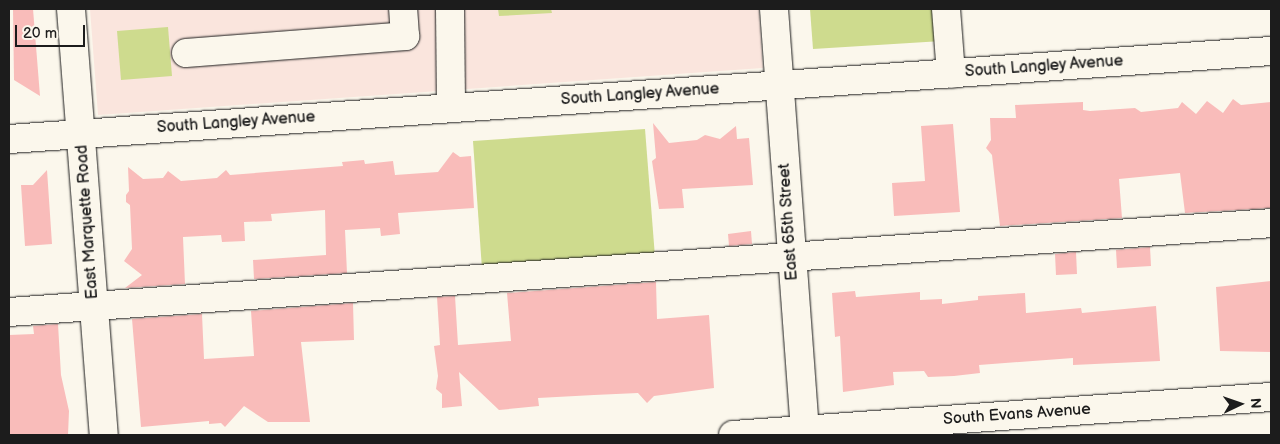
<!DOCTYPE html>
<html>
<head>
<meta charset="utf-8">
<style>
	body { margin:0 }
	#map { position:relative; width:1280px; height:444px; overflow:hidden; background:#fbf7ec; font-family:"Balsamiq Sans",sans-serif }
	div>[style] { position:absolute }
	.built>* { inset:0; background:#fae5dd }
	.green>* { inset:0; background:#cedb8e }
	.building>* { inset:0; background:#f9bcba }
	.roads { filter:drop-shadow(0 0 1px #1c1c1c) drop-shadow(0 0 1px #1c1c1c) }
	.minor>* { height:28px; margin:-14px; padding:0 14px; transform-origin:14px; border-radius:14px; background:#fbf7ec }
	span { translate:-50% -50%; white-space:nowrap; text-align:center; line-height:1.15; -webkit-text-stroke:4.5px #fbf7ec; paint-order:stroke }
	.street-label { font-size:16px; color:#1c1c1c }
	.frame { position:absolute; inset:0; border:10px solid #1c1c1c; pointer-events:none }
	.north { position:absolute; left:1215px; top:379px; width:50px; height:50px; -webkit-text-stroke:4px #fbf7ec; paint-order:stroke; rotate:87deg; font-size:14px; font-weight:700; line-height:20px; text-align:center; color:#1c1c1c }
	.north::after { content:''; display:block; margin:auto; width:18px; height:22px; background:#1c1c1c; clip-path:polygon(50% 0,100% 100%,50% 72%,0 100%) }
	.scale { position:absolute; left:15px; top:25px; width:70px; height:22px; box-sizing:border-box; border:2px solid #1c1c1c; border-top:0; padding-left:6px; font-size:15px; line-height:18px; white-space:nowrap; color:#1c1c1c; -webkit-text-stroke:4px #fbf7ec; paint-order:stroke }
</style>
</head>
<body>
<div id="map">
	<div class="built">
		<div style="clip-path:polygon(90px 9px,759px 9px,763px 68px,98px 115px)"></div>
	</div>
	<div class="green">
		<div style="clip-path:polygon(498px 9px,551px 9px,552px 13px,499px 16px)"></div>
		<div style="clip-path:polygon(810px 9px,940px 9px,942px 41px,813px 49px)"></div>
		<div style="clip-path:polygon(168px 27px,172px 76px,121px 80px,117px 31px)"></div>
		<div style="clip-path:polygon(645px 129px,655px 257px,482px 269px,473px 141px)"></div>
	</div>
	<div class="building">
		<div style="clip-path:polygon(13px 9px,33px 9px,40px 96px,14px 80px)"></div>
		<div style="clip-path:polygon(1233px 99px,1241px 105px,1271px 102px,1271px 208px,1185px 213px,1180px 173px,1119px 179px,1122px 218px,1000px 226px,992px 155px,986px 148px,991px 140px,990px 118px,1016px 118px,1015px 105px,1083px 102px,1083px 110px,1090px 111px,1135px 108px,1141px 112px,1178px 108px,1182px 102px,1196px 114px,1207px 101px,1223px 113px)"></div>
		<div style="clip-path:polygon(653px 123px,669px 143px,697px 140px,705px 135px,720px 139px,736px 126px,737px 139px,749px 138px,753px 185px,682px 189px,684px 208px,659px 209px,652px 161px,656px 158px)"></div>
		<div style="clip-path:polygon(953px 124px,960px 212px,894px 216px,892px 183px,925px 181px,921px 126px)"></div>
		<div style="clip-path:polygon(453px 152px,460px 157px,471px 156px,474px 208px,398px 213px,400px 234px,381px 236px,380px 228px,345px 230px,347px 273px,254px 279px,253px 260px,326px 255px,325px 210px,271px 214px,272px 221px,244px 222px,245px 241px,222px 242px,221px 235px,183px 237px,185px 284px,125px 288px,142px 275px,124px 261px,132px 249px,130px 205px,126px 202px,126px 195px,129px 191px,128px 167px,143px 179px,163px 178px,168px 171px,181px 181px,217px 178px,226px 170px,230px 175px,343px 166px,342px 162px,364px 160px,365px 164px,393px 161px,395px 175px,438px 172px)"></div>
		<div style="clip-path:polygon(47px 170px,52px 244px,25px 246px,21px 185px,33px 185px)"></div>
		<div style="clip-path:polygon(751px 231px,752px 244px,729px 246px,728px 234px)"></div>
		<div style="clip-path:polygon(1150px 247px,1151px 266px,1117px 268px,1116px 250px)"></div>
		<div style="clip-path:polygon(1076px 252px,1077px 274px,1056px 275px,1055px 254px)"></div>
		<div style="clip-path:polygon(1271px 281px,1271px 352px,1220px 351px,1216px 287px)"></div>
		<div style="clip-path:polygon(656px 282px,657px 319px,709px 315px,714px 388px,654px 396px,647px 403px,638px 393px,594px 395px,538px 398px,539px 406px,499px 410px,459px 372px,462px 406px,442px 408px,442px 394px,436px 389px,438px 376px,434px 346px,440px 345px,437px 297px,455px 296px,458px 345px,511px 341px,507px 293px)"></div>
		<div style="clip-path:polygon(855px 291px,856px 297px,920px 292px,920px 300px,942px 299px,942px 304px,978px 300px,978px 296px,1025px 293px,1026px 313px,1081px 308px,1082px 313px,1156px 306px,1160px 361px,1073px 365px,1073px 358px,979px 365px,980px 373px,954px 376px,928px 377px,924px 371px,893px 372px,894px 385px,843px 392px,840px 336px,835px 337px,832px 293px)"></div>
		<div style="clip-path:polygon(353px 303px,354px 340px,301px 342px,310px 422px,268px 422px,244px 406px,225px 427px,221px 423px,209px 424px,209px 421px,141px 427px,132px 319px,202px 314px,204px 359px,254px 356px,251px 311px)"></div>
		<div style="clip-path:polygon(58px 324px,61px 375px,69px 411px,68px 435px,9px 434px,9px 335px,34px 334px,33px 326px)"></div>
	</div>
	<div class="roads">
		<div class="minor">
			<div style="left:71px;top:9px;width:427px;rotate:85.6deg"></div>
			<div style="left:450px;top:9px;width:99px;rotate:89.4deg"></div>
			<div style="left:774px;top:9px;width:427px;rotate:85.8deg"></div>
			<div style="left:946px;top:9px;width:65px;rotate:85.6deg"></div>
			<div style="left:186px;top:53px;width:220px;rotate:-4.4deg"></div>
			<div style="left:405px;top:36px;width:27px;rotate:-94deg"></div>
			<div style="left:9px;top:139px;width:1265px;rotate:-3.99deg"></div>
			<div style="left:9px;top:312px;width:1265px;rotate:-4.03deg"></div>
			<div style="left:733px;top:435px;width:539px;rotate:-4.04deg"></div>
		</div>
	</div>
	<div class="street-label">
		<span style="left:1044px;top:67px;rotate:-4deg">South Langley Avenue</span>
		<span style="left:640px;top:95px;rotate:-4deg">South Langley Avenue</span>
		<span style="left:236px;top:123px;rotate:-4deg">South Langley Avenue</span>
		<span style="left:88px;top:222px;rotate:-94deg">East Marquette Road</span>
		<span style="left:789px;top:222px;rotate:-94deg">East 65th Street</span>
		<span style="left:1017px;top:415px;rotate:-4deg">South Evans Avenue</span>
	</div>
	<div class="frame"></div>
	<div class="north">N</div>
	<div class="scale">20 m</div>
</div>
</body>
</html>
